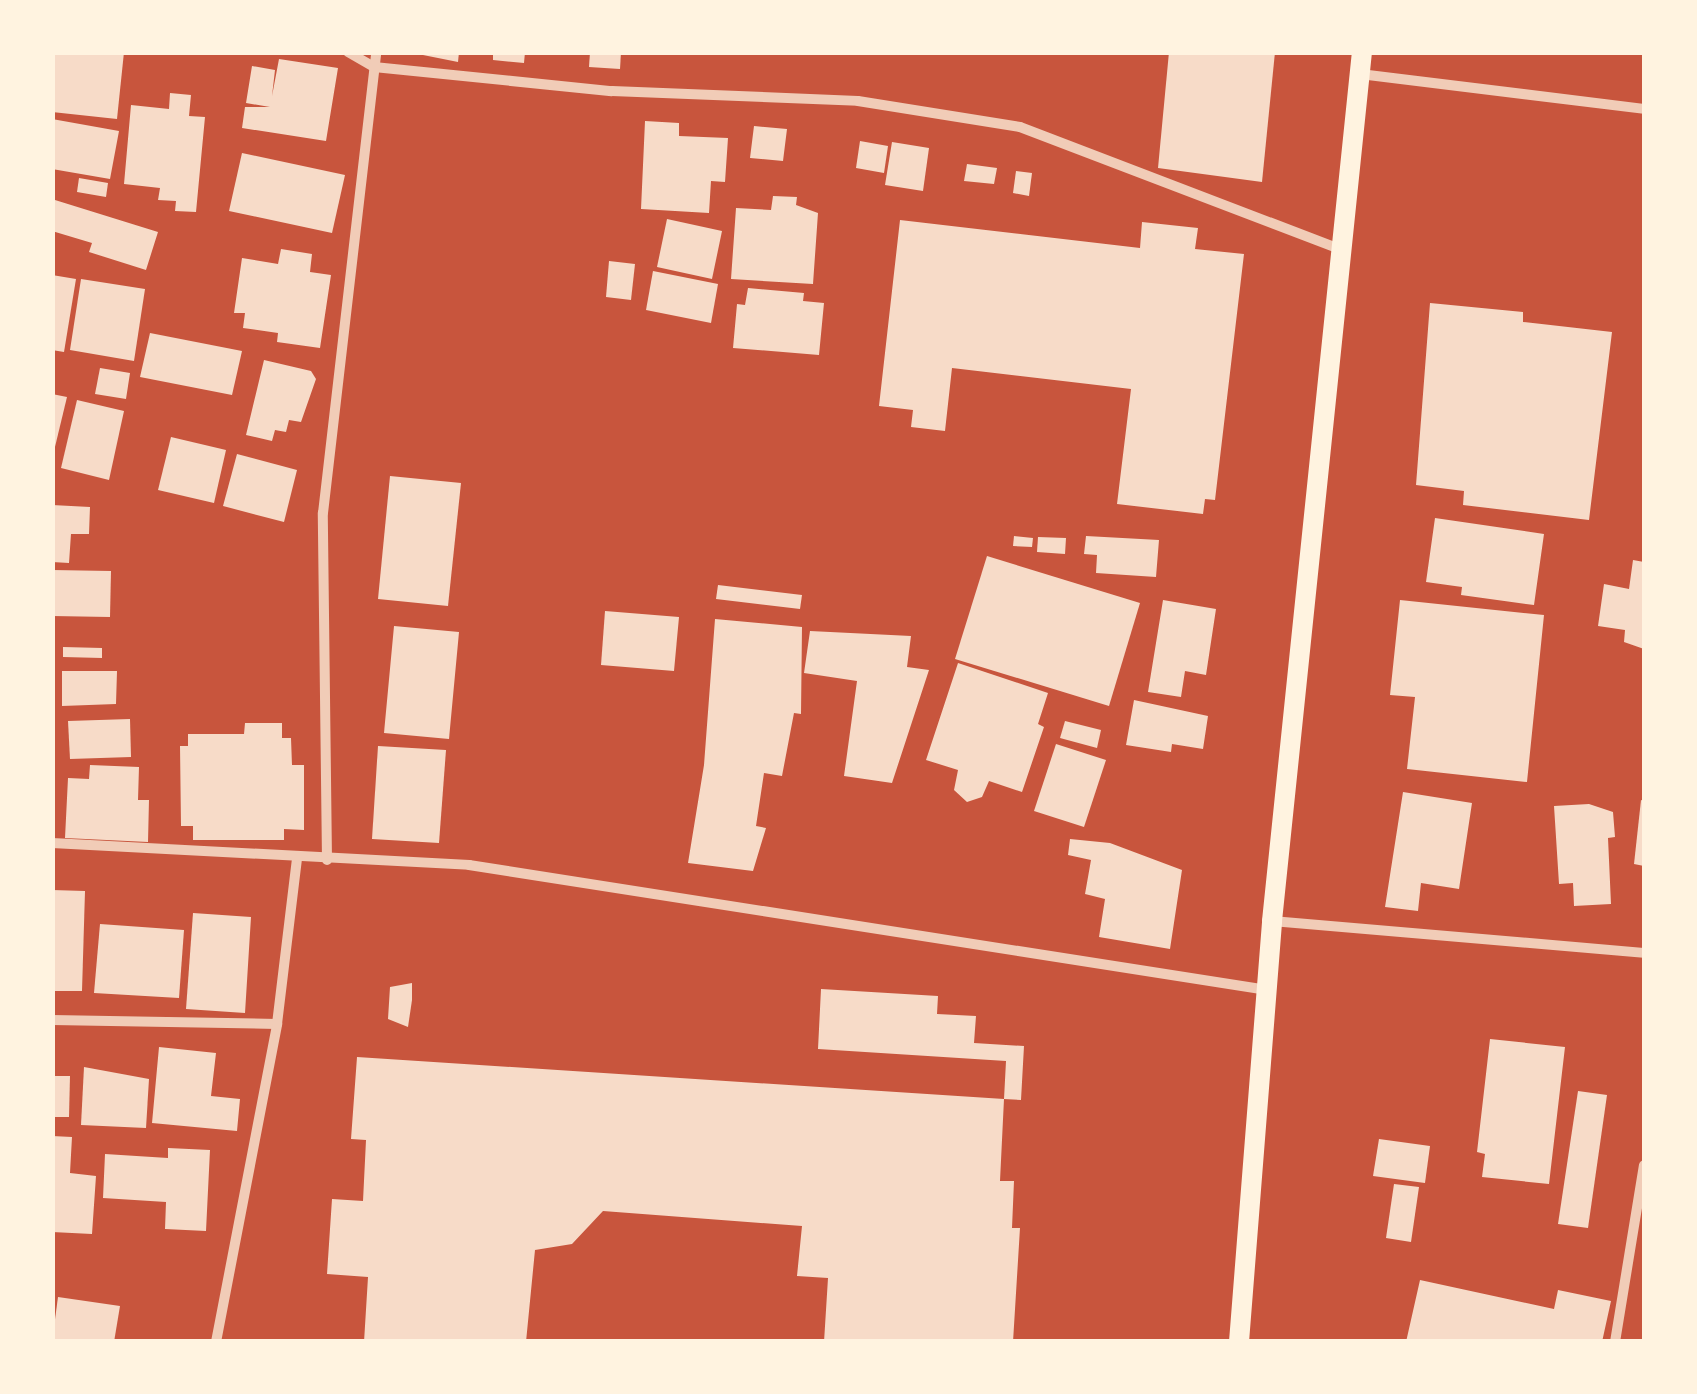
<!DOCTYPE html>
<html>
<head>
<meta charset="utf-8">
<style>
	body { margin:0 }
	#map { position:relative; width:1697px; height:1394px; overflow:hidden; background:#c8553d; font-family:"Space Grotesk",sans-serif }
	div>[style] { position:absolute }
	.building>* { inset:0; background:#f7dbc8 }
	.minor>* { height:10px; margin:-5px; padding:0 5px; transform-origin:5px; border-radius:5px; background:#f1ccb7 }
	.secondary>* { height:20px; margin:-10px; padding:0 10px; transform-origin:10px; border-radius:10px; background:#fff3e0 }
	span { translate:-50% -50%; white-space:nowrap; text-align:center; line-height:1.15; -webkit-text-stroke:10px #fff3e0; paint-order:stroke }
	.frame { position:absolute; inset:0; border:55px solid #fff3e0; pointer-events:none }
</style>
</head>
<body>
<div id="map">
	<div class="building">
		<div style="clip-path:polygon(52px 52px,124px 52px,117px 119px,52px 112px)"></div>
		<div style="clip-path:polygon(408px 52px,459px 52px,458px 62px)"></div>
		<div style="clip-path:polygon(493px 52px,525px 52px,524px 63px,493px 60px)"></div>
		<div style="clip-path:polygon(590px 52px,621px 52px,620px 69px,589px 67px)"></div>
		<div style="clip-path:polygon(1169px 52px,1275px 52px,1262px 182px,1158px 168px)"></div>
		<div style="clip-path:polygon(279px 59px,338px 68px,326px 141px,242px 128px,245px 107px,270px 107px,246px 103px,252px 66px,275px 70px,272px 96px)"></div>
		<div style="clip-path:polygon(170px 93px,191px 95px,189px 116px,205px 117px,196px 212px,175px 211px,176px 201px,158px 200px,160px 188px,124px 184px,131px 105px,169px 109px)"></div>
		<div style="clip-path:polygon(52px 119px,119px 131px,110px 179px,52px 169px)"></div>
		<div style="clip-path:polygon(645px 121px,679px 123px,679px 136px,728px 138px,725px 182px,711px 181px,709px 213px,641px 209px)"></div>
		<div style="clip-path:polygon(754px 126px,787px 129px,783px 161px,750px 158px)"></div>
		<div style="clip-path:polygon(860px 141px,888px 146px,884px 173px,856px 168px)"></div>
		<div style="clip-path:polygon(892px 142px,929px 148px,923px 191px,885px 185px)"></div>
		<div style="clip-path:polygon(242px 153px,345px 175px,332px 233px,229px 211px)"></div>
		<div style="clip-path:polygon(967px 164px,997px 168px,994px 184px,964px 181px)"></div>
		<div style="clip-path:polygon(1016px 171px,1032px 173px,1029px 196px,1013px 193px)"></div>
		<div style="clip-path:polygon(79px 178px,108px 183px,106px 197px,77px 192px)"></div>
		<div style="clip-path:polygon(773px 196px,797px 197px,796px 205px,818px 213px,813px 284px,731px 279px,736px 208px,771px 210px)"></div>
		<div style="clip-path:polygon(55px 200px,158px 232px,146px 270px,89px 252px,92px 243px,52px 231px)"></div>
		<div style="clip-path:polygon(667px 219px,722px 231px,712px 279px,657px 267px)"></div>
		<div style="clip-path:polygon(900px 220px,1140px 248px,1142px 222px,1198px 228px,1195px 249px,1244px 254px,1215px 500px,1205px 499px,1203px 514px,1117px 504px,1131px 389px,952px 368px,945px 431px,911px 427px,913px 410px,879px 406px)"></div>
		<div style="clip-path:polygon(281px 249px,312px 254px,310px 272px,331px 275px,320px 348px,277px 342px,278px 333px,243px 328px,245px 313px,234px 313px,242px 258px,278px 264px)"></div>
		<div style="clip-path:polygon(609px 261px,635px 264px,631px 300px,606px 297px)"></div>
		<div style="clip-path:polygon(653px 271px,718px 284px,711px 323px,646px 310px)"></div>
		<div style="clip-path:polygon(52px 275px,76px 279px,64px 352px,52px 350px)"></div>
		<div style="clip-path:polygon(81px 279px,145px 289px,134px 361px,70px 350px)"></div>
		<div style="clip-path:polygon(748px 288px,804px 293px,803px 301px,824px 303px,819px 355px,733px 348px,737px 304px,745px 305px)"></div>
		<div style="clip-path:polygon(1430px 303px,1523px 312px,1523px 322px,1612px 332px,1589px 520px,1463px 505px,1464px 491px,1416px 485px)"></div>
		<div style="clip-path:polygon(150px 333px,242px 351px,232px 395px,140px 377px)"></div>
		<div style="clip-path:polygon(264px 360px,311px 371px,316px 379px,301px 422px,289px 420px,286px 432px,275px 430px,272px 441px,246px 435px)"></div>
		<div style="clip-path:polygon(100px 368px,130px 373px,126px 399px,95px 394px)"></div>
		<div style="clip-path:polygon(52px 394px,67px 397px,54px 451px,52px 451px)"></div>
		<div style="clip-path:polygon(77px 400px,124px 411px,109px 480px,61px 468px)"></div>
		<div style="clip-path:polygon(171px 437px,226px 450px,214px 503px,158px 490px)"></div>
		<div style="clip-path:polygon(237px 454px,297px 470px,284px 522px,223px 506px)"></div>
		<div style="clip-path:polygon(390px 476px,461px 483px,448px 606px,378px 599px)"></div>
		<div style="clip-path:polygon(52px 505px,90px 507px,89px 534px,71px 534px,69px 563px,52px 562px)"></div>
		<div style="clip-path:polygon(1435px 518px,1544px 534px,1534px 605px,1461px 595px,1462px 587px,1426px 582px)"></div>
		<div style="clip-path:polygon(1014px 536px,1033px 538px,1032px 547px,1013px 546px)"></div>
		<div style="clip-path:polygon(1086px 536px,1159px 540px,1156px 577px,1096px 573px,1097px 555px,1084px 554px)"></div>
		<div style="clip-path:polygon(1038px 537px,1066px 538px,1065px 554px,1037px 552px)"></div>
		<div style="clip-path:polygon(987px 556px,1140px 603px,1109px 706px,955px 659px)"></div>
		<div style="clip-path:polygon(1633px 560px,1644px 562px,1644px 649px,1624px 642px,1625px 630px,1598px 626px,1604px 584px,1629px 589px)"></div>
		<div style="clip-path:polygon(52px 570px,111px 571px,110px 617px,52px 616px)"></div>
		<div style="clip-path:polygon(718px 585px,802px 595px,800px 609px,716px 599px)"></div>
		<div style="clip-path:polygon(1163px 600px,1216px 609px,1206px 675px,1185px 671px,1181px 697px,1148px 692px)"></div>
		<div style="clip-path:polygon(1400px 600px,1544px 615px,1527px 782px,1407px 769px,1415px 697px,1390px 695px)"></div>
		<div style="clip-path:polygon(605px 611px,679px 617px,674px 671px,601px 665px)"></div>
		<div style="clip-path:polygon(715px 619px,802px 627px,801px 714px,794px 713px,782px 776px,764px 773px,756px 826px,766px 828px,753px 871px,688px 863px,704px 765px)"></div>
		<div style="clip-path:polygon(394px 626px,459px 632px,449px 739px,384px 733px)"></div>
		<div style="clip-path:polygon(810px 631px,911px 636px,907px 667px,929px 670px,892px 783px,844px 776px,857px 681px,804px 673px)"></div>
		<div style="clip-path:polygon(63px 647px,102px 648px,102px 658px,63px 657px)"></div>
		<div style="clip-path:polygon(958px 663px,1048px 693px,1038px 724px,1044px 727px,1022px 792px,989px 781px,982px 797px,967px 802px,954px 790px,958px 770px,926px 760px)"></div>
		<div style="clip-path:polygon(62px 671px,117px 671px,116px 704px,62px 706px)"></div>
		<div style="clip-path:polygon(1134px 700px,1208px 716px,1203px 749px,1172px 744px,1171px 752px,1126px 745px)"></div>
		<div style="clip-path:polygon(130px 719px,131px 757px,70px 759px,68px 721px)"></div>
		<div style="clip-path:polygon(1065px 721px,1101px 730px,1097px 748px,1060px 738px)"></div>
		<div style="clip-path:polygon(245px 723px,282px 723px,282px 738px,291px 738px,292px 765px,304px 765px,304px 830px,284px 829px,284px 840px,193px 840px,193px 826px,181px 826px,180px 746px,188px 746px,188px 734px,244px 734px)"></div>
		<div style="clip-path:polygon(1056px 744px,1106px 760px,1084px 827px,1034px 811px)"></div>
		<div style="clip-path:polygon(378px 746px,446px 750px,439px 843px,372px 839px)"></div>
		<div style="clip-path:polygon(90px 765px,139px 767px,138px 800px,149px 800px,148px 842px,65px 838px,68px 778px,89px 779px)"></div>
		<div style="clip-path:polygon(1403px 792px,1472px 803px,1459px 889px,1421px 883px,1418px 911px,1385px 907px)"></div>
		<div style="clip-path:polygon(1641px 800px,1644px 801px,1644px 866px,1634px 864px)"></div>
		<div style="clip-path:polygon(1554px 806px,1589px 804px,1613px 812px,1615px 837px,1608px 838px,1611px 904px,1574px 906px,1573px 883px,1559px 884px)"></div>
		<div style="clip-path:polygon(1070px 839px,1110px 843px,1182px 870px,1170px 949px,1099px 937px,1105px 899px,1085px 894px,1091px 860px,1068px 855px)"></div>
		<div style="clip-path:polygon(52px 890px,85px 891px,82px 991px,52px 991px)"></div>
		<div style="clip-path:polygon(193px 913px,251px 917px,245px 1013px,186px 1009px)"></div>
		<div style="clip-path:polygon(100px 924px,184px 930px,179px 998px,94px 993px)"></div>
		<div style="clip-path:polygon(412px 983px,412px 1000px,408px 1027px,388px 1019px,390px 987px)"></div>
		<div style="clip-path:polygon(821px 989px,938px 996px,937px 1014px,976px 1016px,974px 1043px,1024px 1046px,1021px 1100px,1004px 1099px,1000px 1181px,1014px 1181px,1012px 1228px,1020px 1228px,1013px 1342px,824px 1342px,828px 1278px,797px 1276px,802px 1226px,603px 1211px,572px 1244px,535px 1250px,526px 1342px,364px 1342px,368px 1277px,327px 1274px,332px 1199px,363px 1201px,366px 1140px,351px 1139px,357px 1057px,1004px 1099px,1006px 1061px,818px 1049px)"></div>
		<div style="clip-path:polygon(1490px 1039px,1565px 1047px,1549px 1184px,1482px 1177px,1485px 1154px,1477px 1152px)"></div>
		<div style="clip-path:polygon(159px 1047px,216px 1053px,211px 1096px,240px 1099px,237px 1131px,152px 1123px)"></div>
		<div style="clip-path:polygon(84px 1067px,149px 1079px,146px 1128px,81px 1125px)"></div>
		<div style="clip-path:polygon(52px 1076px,70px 1076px,69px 1117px,52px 1117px)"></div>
		<div style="clip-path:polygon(1578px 1091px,1607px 1095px,1588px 1228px,1558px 1224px)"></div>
		<div style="clip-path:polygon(52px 1136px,72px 1137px,70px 1173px,96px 1176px,92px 1234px,52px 1232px)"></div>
		<div style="clip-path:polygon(1379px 1139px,1430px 1146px,1425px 1183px,1373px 1176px)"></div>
		<div style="clip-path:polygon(168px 1148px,210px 1150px,206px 1231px,165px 1229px,166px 1202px,103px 1198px,105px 1154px,168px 1158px)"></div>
		<div style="clip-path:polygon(1394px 1184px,1419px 1187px,1411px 1242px,1386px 1238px)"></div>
		<div style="clip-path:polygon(1420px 1280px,1554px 1309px,1558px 1290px,1611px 1301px,1602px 1342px,1406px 1342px)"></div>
		<div style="clip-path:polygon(58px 1297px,120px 1306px,114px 1342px,52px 1342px)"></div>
	</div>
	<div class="minor">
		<div style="left:348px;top:52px;width:30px;rotate:30deg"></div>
		<div style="left:374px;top:67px;width:239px;rotate:5.8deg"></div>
		<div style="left:612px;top:91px;width:246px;rotate:2.3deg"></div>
		<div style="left:858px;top:101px;width:164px;rotate:9.1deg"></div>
		<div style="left:1020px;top:127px;width:339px;rotate:20.9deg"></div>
		<div style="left:1360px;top:74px;width:286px;rotate:7deg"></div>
		<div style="left:52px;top:843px;width:418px;rotate:3deg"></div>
		<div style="left:469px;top:865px;width:808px;rotate:8.9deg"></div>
		<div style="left:327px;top:860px;width:347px;rotate:-90.7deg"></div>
		<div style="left:323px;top:513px;width:464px;rotate:-83.4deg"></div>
		<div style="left:1272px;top:921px;width:373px;rotate:4.9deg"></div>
		<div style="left:52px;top:1020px;width:225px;rotate:1deg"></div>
		<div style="left:216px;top:1342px;width:324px;rotate:-79.1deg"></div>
		<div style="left:277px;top:1024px;width:166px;rotate:-83.1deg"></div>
		<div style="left:1615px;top:1342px;width:179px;rotate:-80.7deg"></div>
	</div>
	<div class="secondary">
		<div style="left:1239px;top:1342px;width:422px;rotate:-85.5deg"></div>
		<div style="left:1272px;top:921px;width:874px;rotate:-84.09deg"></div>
	</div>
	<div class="frame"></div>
</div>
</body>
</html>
